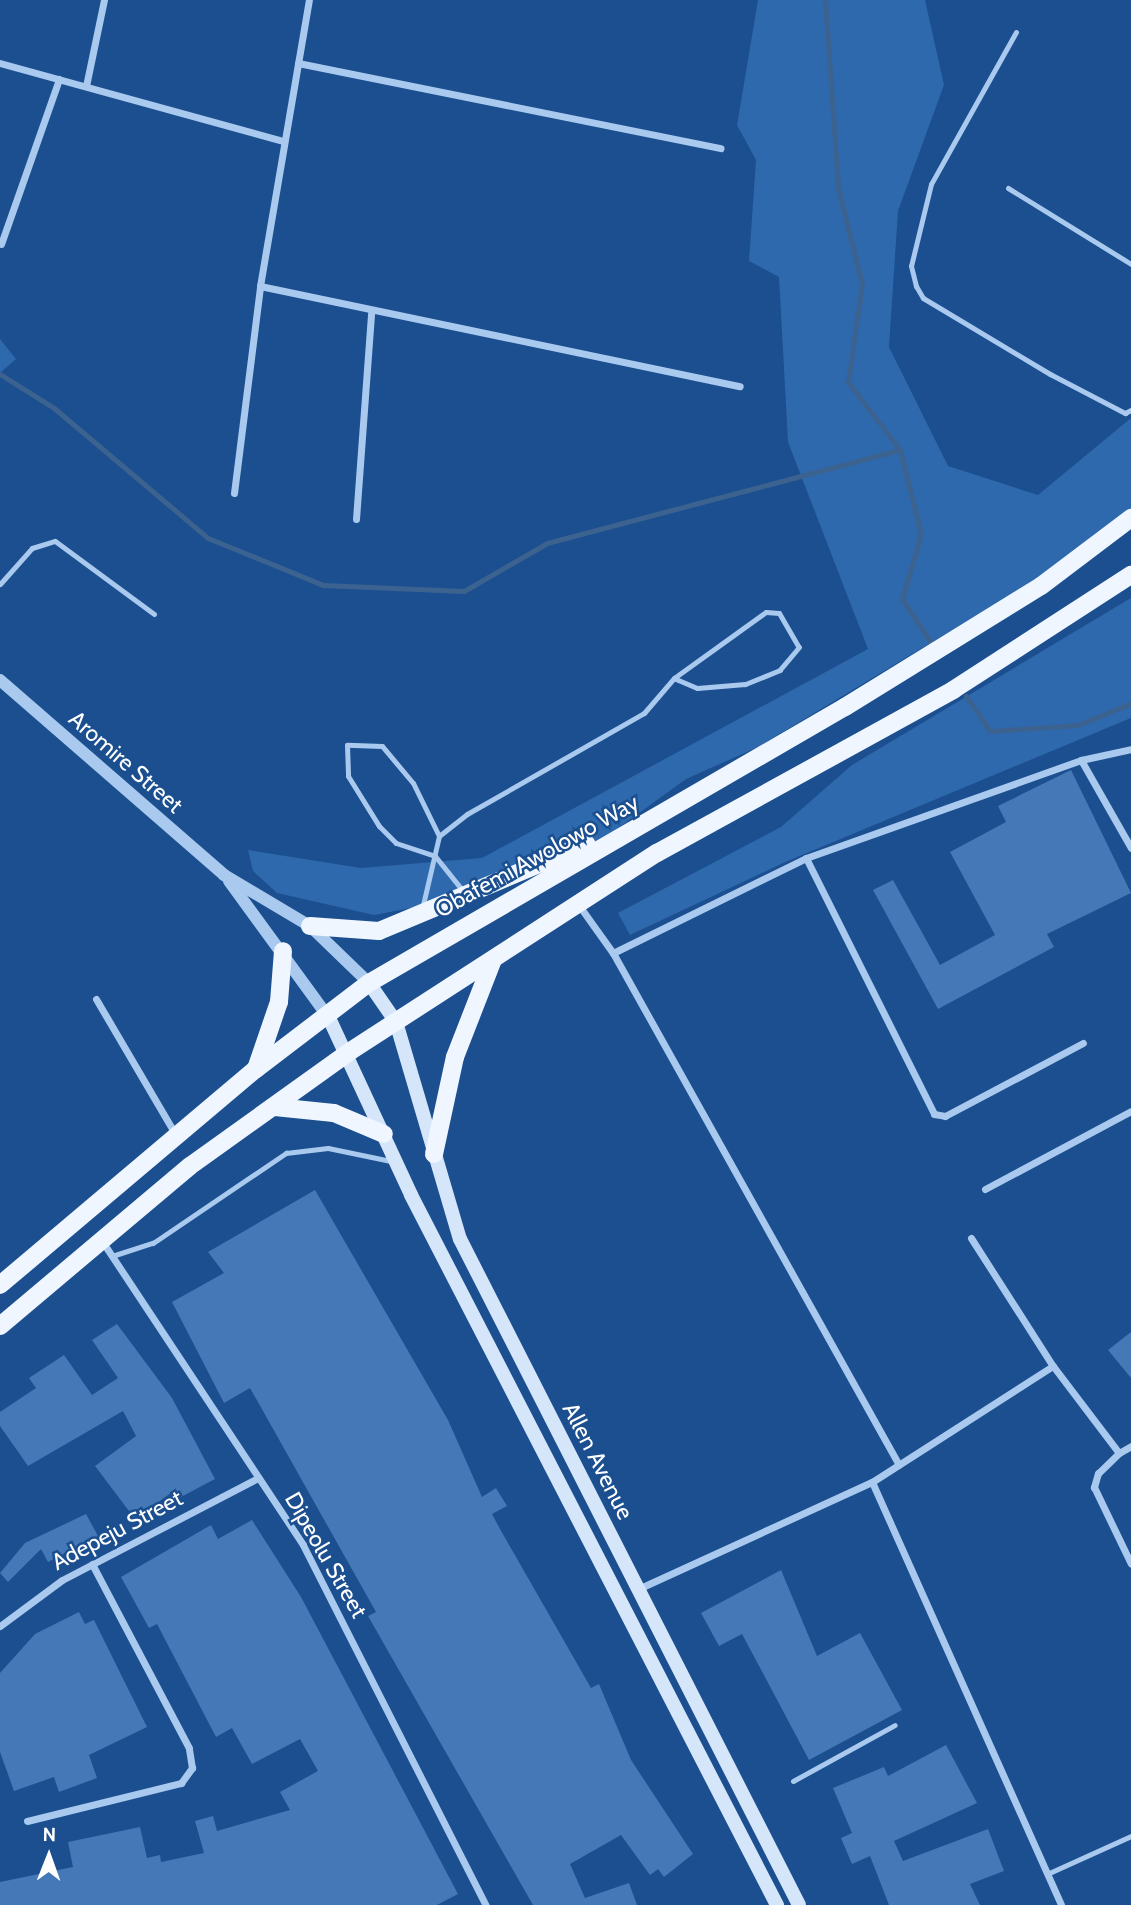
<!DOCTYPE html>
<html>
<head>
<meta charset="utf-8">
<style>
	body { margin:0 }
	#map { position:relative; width:1131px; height:1905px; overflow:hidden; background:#1b4f8f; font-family:Cabin,sans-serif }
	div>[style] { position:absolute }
	.green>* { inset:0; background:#2e69ad }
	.stream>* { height:5px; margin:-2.5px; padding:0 2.5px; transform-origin:2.5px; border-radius:2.5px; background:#3c6290 }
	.building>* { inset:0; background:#4478b7 }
	.service>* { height:5px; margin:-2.5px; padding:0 2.5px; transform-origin:2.5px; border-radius:2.5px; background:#a9c9ee }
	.minor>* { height:7px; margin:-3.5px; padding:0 3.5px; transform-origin:3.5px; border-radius:3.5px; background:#a9c9ee }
	.tertiary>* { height:12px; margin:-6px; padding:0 6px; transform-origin:6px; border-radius:6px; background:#a9c9ee }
	.secondary>* { height:14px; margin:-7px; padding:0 7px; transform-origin:7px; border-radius:7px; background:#d6e6fa }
	.primary>* { height:18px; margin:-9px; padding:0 9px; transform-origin:9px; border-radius:9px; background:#f0f6ff }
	span { translate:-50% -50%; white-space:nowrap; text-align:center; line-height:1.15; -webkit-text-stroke:5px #1b4f8f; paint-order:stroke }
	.street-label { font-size:23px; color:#fff }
	.north { position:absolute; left:14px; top:1821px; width:70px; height:70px; -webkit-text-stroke:5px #1b4f8f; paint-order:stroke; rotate:1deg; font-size:19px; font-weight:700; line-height:28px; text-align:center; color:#fff }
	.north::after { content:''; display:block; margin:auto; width:24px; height:32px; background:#fff; clip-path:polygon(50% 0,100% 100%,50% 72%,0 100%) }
</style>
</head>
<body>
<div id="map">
	<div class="green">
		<div style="clip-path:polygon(758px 0,925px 0,944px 85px,898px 211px,889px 347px,948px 466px,1038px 495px,1131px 418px,1131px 512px,1035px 580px,758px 747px,686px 779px,577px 858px,479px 895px,374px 915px,277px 893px,253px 871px,248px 850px,361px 868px,482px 858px,868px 649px,788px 442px,779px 277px,749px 261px,756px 160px,737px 125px)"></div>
		<div style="clip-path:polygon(0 339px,16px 359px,0 373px)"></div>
		<div style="clip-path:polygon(1131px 598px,1131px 718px,783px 863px,630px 935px,618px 913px,781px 827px,852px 765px)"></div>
	</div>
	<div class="stream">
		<div style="left:825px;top:0;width:188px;rotate:86deg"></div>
		<div style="left:838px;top:188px;width:99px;rotate:76deg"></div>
		<div style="left:862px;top:284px;width:99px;rotate:98.1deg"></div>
		<div style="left:848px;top:382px;width:86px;rotate:52.6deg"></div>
		<div style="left:900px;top:450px;width:87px;rotate:76deg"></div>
		<div style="left:921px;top:534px;width:68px;rotate:106.3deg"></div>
		<div style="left:902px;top:599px;width:58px;rotate:56.3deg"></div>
		<div style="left:0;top:374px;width:64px;rotate:32.2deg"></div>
		<div style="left:54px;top:408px;width:202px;rotate:40.2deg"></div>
		<div style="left:208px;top:538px;width:124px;rotate:22.2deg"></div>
		<div style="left:323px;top:585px;width:141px;rotate:2.4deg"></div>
		<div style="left:464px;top:591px;width:96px;rotate:-30deg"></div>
		<div style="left:547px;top:543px;width:365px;rotate:-14.8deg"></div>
		<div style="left:966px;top:696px;width:42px;rotate:55.6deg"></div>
		<div style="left:990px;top:731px;width:88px;rotate:-3.9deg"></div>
		<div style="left:1078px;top:725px;width:57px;rotate:-22.5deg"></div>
	</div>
	<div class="building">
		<div style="clip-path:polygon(1071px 770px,1131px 893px,1047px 934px,1054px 947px,938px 1009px,873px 890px,893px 880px,940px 965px,995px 935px,950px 852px,1006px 822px,998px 806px)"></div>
		<div style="clip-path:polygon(315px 1190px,448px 1420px,482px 1497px,496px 1488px,507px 1506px,492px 1514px,500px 1529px,591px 1688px,599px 1684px,631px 1760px,693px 1854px,664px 1877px,658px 1869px,650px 1875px,621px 1835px,570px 1864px,585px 1898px,629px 1883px,637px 1905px,533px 1905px,368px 1616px,376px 1612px,250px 1388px,224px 1403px,172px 1302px,224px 1273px,208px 1252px)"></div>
		<div style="clip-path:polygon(117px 1324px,172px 1398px,215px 1479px,179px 1498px,175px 1490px,135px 1519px,95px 1466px,136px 1436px,123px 1411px,28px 1466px,0 1426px,0 1412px,36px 1388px,29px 1378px,64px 1355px,92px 1395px,118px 1378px,92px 1340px)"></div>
		<div style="clip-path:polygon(1131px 1332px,1131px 1378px,1108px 1350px)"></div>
		<div style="clip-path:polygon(86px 1514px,98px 1536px,48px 1562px,41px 1549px,8px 1582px,0 1573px,25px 1543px)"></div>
		<div style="clip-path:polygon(252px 1520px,301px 1597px,458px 1894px,437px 1905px,0 1905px,0 1882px,73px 1867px,68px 1842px,140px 1827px,147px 1858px,160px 1855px,161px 1862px,204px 1853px,195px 1821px,213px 1816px,217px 1831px,290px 1810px,280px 1792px,318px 1771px,300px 1739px,252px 1764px,232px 1728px,216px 1737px,157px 1624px,149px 1628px,121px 1577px,211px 1525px,218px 1539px)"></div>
		<div style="clip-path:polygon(781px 1570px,817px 1656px,860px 1633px,902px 1710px,809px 1760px,742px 1634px,719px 1646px,701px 1613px)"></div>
		<div style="clip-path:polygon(79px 1612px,85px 1624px,94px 1620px,147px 1727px,89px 1755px,97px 1778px,59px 1792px,54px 1777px,14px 1791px,0 1752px,0 1673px,35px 1634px)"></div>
		<div style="clip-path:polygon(946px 1745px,977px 1803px,894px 1841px,903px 1861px,988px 1829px,1004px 1871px,970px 1884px,980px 1905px,889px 1905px,870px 1856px,852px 1864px,841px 1838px,852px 1833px,833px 1788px,884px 1767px,888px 1776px)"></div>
	</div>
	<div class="service">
		<div style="left:1016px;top:32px;width:174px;rotate:119.2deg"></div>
		<div style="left:931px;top:184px;width:84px;rotate:103.7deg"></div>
		<div style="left:911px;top:266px;width:21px;rotate:76deg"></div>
		<div style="left:916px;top:286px;width:14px;rotate:60deg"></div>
		<div style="left:923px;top:298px;width:148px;rotate:30.9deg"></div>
		<div style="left:1050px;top:374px;width:85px;rotate:27.5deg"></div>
		<div style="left:1125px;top:413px;width:7px;rotate:-27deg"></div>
		<div style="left:1008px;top:188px;width:145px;rotate:31.7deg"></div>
		<div style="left:0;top:584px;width:48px;rotate:-48.4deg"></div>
		<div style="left:32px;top:548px;width:24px;rotate:-17deg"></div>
		<div style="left:55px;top:541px;width:123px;rotate:36.4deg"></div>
		<div style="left:439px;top:836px;width:59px;rotate:-116.1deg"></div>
		<div style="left:413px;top:783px;width:48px;rotate:-130deg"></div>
		<div style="left:382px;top:746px;width:35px;rotate:-178deg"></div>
		<div style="left:347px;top:745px;width:31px;rotate:88deg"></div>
		<div style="left:348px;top:776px;width:59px;rotate:58.2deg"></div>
		<div style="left:379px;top:826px;width:24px;rotate:45deg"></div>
		<div style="left:396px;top:843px;width:41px;rotate:18.4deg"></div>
		<div style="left:435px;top:856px;width:45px;rotate:51.3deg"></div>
		<div style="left:422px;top:909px;width:75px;rotate:-76.9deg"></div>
		<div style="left:439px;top:836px;width:36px;rotate:-38deg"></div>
		<div style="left:467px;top:814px;width:204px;rotate:-29.7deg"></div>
		<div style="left:644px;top:713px;width:46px;rotate:-49.4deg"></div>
		<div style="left:674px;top:678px;width:113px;rotate:-35.7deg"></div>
		<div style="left:766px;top:612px;width:13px;rotate:4deg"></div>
		<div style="left:779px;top:613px;width:39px;rotate:60deg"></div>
		<div style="left:799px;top:647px;width:30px;rotate:130deg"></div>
		<div style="left:780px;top:670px;width:38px;rotate:158deg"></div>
		<div style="left:745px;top:684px;width:48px;rotate:175.2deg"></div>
		<div style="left:697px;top:688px;width:25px;rotate:-157deg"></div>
		<div style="left:115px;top:1255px;width:40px;rotate:-18deg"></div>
		<div style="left:153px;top:1243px;width:161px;rotate:-34.1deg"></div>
		<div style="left:286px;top:1153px;width:42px;rotate:-6.8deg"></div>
		<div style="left:328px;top:1148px;width:64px;rotate:11.7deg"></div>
		<div style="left:793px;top:1781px;width:116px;rotate:-28.8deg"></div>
		<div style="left:1047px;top:1874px;width:92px;rotate:-24.3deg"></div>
	</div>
	<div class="minor">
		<div style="left:0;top:63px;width:294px;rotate:15.4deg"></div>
		<div style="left:298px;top:63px;width:431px;rotate:11.4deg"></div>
		<div style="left:86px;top:86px;width:88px;rotate:-78.2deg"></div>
		<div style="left:1px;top:244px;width:175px;rotate:-70.6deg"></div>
		<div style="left:260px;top:286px;width:490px;rotate:11.8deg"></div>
		<div style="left:234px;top:493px;width:209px;rotate:-82.8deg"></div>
		<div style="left:260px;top:286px;width:290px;rotate:-80.3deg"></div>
		<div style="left:356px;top:519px;width:206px;rotate:-85.8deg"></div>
		<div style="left:1081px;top:760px;width:51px;rotate:-12.4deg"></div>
		<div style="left:806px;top:858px;width:286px;rotate:63.4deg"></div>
		<div style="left:934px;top:1114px;width:11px;rotate:10deg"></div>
		<div style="left:945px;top:1116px;width:156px;rotate:-27.9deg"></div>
		<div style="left:578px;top:904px;width:60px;rotate:54.5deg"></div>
		<div style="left:613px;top:953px;width:586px;rotate:60.81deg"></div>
		<div style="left:613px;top:953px;width:215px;rotate:-26.2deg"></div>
		<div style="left:806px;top:858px;width:292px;rotate:-19.6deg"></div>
		<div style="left:1081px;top:760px;width:101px;rotate:60.4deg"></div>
		<div style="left:96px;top:999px;width:160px;rotate:59.6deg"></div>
		<div style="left:985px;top:1189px;width:166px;rotate:-28.1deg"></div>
		<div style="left:971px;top:1238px;width:152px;rotate:57.4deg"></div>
		<div style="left:1053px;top:1366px;width:109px;rotate:52.8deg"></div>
		<div style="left:1119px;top:1453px;width:14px;rotate:-30deg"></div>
		<div style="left:102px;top:1241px;width:364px;rotate:56.5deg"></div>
		<div style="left:303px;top:1545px;width:404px;rotate:63.1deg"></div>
		<div style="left:1119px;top:1453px;width:29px;rotate:136deg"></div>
		<div style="left:1098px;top:1473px;width:15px;rotate:106deg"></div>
		<div style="left:1094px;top:1487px;width:85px;rotate:64.3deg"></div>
		<div style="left:872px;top:1482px;width:463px;rotate:65.9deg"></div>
		<div style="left:638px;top:1589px;width:257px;rotate:-24.6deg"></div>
		<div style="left:872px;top:1482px;width:215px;rotate:-32.7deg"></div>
		<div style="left:0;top:1626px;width:77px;rotate:-36.6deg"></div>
		<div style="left:62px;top:1580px;width:221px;rotate:-27.5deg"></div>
		<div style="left:27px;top:1821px;width:159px;rotate:-13.9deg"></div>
		<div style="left:181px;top:1783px;width:19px;rotate:-54deg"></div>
		<div style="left:192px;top:1768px;width:20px;rotate:-99deg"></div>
		<div style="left:189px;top:1748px;width:208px;rotate:-117.8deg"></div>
	</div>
	<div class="tertiary">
		<div style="left:0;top:680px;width:297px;rotate:41deg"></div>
		<div style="left:224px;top:875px;width:100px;rotate:30.7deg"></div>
		<div style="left:310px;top:926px;width:82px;rotate:44deg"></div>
		<div style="left:229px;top:881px;width:170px;rotate:53.9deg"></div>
	</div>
	<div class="secondary">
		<div style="left:369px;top:983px;width:47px;rotate:55.3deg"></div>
		<div style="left:396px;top:1022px;width:226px;rotate:73.6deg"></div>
		<div style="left:460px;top:1239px;width:747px;rotate:63.02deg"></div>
		<div style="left:329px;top:1018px;width:195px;rotate:65.1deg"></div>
		<div style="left:411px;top:1195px;width:799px;rotate:62.73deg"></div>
	</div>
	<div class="primary">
		<div style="left:310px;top:926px;width:69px;rotate:4.1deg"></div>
		<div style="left:379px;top:931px;width:225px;rotate:-22.7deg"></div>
		<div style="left:256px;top:1069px;width:71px;rotate:-71.1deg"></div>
		<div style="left:279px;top:1002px;width:51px;rotate:-85.5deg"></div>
		<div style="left:275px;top:1107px;width:59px;rotate:5.8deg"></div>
		<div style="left:334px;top:1113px;width:54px;rotate:22.8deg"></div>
		<div style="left:434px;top:1154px;width:99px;rotate:-77.8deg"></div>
		<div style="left:455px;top:1057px;width:102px;rotate:-68.7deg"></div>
		<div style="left:0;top:1285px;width:335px;rotate:-40.2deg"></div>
		<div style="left:256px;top:1069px;width:142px;rotate:-37.3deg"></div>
		<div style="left:369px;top:983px;width:550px;rotate:-30.11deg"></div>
		<div style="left:845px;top:707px;width:230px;rotate:-31.7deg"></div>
		<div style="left:1041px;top:586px;width:113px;rotate:-37.1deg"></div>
		<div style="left:0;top:1326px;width:248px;rotate:-40.1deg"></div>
		<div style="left:190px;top:1166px;width:196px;rotate:-35.6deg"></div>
		<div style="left:349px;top:1052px;width:367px;rotate:-32.9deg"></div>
		<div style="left:657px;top:853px;width:338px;rotate:-28.8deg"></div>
		<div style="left:953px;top:690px;width:212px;rotate:-32.9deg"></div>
	</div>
	<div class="street-label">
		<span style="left:126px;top:762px;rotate:41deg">Aromire Street</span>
		<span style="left:537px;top:856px;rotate:-29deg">Obafemi Awolowo Way</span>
		<span style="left:598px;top:1461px;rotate:63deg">Allen Avenue</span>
		<span style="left:117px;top:1530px;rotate:-28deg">Adepeju Street</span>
		<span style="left:326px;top:1555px;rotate:60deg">Dipeolu Street</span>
	</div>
	<div class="north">N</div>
</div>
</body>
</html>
